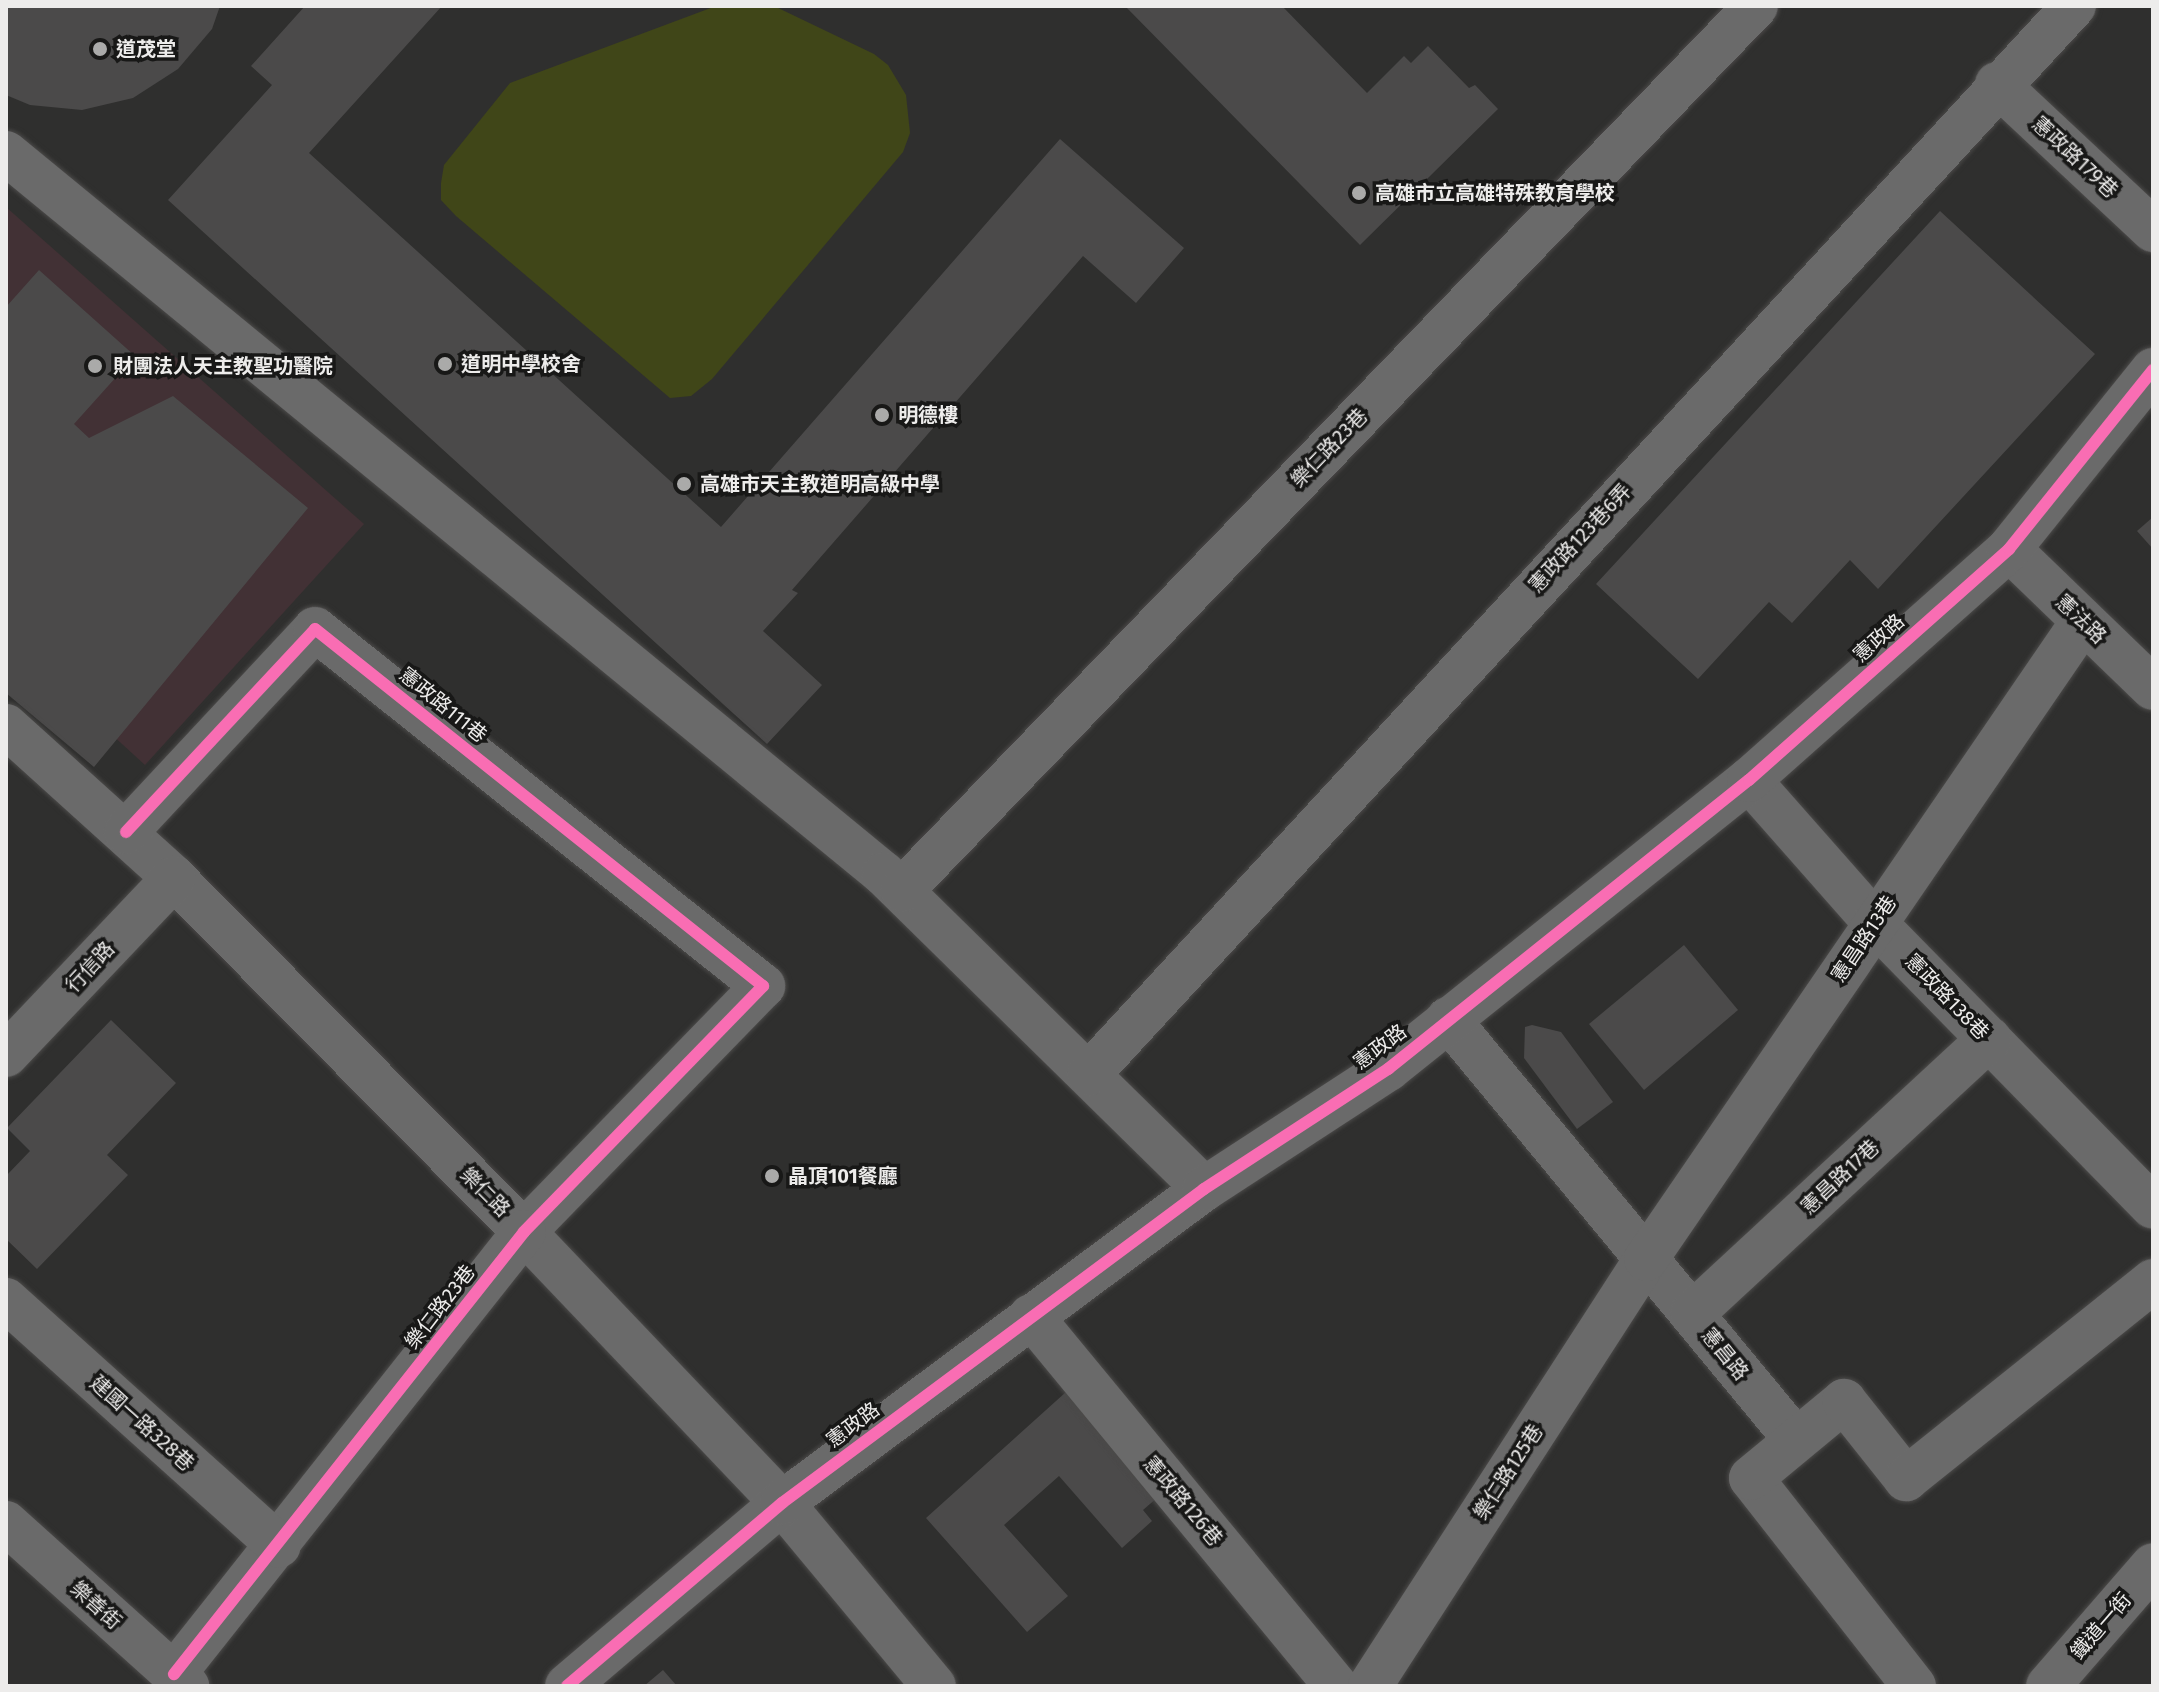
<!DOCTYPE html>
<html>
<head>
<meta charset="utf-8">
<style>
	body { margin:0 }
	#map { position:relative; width:2159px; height:1692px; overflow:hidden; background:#2f2f2e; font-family:"Fira Sans","Noto Sans TC",sans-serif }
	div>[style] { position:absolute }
	.medical>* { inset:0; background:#423135 }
	.green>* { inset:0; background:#404618 }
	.building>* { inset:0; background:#4b4a4a }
	.roads { filter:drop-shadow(0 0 2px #4b4a49) drop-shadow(0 0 2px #4b4a49) }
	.minor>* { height:44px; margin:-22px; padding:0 22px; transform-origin:22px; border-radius:22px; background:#6a6a6a }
	.cycleway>* { height:12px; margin:-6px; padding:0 6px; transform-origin:6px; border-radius:6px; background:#f96db3 }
	.dots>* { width:22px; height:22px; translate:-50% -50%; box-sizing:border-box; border:4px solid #181817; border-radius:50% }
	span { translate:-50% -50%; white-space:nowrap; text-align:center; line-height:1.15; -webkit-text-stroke:7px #181817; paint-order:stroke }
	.poi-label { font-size:20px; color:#edeceb; font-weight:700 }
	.left { translate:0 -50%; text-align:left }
	.street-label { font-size:20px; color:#edeceb }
	.frame { position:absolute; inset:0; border:8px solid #edeceb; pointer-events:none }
</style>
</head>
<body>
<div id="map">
	<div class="medical">
		<div style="clip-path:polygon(6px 207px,364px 524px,145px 765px,6px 638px)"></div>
	</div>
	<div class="green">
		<div style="clip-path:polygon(716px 6px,774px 6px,874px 54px,888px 65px,906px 95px,910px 133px,903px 152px,712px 379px,691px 396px,670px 398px,456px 216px,441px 200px,441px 183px,444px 165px,510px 83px)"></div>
	</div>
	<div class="building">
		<div style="clip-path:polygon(6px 6px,220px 6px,212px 29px,178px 69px,133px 98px,82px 110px,30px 105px,6px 95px)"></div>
		<div style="clip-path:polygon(305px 6px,442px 6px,309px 153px,721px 527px,1060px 139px,1184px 248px,1136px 303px,1083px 256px,792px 590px,798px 593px,763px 631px,822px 685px,767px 744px,168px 200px,272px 85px,251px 66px)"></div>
		<div style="clip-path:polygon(1125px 6px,1282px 6px,1367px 93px,1404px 56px,1411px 63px,1428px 46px,1469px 88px,1475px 85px,1498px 109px,1360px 245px)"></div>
		<div style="clip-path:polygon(1940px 211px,2095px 354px,1878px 589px,1850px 560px,1792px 623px,1769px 602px,1698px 679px,1596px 584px)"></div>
		<div style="clip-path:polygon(39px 270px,135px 356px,74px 424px,89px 438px,173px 396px,308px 508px,94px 767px,6px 693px,6px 307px)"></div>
		<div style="clip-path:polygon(2153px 517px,2153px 549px,2137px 531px)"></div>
		<div style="clip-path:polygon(1684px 945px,1738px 1010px,1644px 1090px,1589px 1024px)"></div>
		<div style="clip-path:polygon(111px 1020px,176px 1083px,107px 1155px,128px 1175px,37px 1269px,6px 1239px,6px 1176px,30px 1151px,7px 1128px)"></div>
		<div style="clip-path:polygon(1532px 1025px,1561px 1032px,1613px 1102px,1577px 1129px,1524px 1058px,1525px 1027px)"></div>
		<div style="clip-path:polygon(1066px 1392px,1158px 1497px,1143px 1510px,1152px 1521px,1122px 1548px,1059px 1476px,1004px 1525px,1068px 1596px,1027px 1632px,926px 1518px)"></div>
		<div style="clip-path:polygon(663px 1670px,677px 1686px,644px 1686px)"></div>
	</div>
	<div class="roads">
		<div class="minor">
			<div style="left:1997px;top:84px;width:214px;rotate:43.1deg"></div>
			<div style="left:6px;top:153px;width:1136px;rotate:39.39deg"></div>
			<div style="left:884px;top:874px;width:449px;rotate:44.5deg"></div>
			<div style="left:2009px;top:549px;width:200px;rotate:44deg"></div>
			<div style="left:6px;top:726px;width:227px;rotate:42.1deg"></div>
			<div style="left:174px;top:878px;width:498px;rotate:45.3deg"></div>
			<div style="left:524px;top:1232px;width:374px;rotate:46.4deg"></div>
			<div style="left:782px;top:1503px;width:238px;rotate:50.3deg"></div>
			<div style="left:1749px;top:780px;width:191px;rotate:48.6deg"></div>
			<div style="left:1875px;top:923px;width:397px;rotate:45.6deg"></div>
			<div style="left:126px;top:832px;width:277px;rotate:-47deg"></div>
			<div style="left:315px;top:629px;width:573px;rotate:38.55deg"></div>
			<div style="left:763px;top:986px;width:343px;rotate:134.2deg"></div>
			<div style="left:524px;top:1232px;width:564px;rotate:128.37deg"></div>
			<div style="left:902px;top:890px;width:1229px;rotate:-45.99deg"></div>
			<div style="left:1448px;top:1019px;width:546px;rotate:50.42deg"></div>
			<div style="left:6px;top:1055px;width:244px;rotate:-46.5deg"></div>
			<div style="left:1089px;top:1074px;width:1453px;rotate:-47.32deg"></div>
			<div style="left:6px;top:1300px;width:367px;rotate:42deg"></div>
			<div style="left:1692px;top:1314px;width:405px;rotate:-42.8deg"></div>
			<div style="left:1031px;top:1316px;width:480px;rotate:50.5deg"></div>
			<div style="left:6px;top:1523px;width:244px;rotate:42deg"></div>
			<div style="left:567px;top:1686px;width:282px;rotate:-40.4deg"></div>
			<div style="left:782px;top:1503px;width:526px;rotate:-36.65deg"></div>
			<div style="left:1204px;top:1189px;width:220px;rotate:-33.1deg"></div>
			<div style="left:1388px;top:1069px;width:462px;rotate:-38.7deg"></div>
			<div style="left:1749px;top:780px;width:348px;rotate:-41.6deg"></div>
			<div style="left:2009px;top:549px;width:230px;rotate:-51.2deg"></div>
			<div style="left:1370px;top:1686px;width:508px;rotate:-57.12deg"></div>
			<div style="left:1646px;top:1259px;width:773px;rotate:-55.59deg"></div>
			<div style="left:1914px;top:1686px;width:264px;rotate:-128.1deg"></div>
			<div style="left:1751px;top:1478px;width:121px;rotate:-39.6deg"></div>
			<div style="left:1844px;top:1401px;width:100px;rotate:51.5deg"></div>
			<div style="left:1906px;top:1479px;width:317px;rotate:-38.7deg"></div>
			<div style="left:2048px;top:1686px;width:160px;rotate:-49deg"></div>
		</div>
	</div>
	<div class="cycleway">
		<div style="left:126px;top:832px;width:277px;rotate:-47deg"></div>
		<div style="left:315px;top:629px;width:573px;rotate:38.55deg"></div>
		<div style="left:763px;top:986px;width:343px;rotate:134.2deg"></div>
		<div style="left:524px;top:1232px;width:564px;rotate:128.37deg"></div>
		<div style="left:567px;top:1686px;width:282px;rotate:-40.4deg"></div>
		<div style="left:782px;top:1503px;width:526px;rotate:-36.65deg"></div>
		<div style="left:1204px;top:1189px;width:220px;rotate:-33.1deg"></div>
		<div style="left:1388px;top:1069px;width:462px;rotate:-38.7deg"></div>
		<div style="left:1749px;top:780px;width:348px;rotate:-41.6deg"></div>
		<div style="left:2009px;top:549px;width:230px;rotate:-51.2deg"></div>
	</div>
	<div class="dots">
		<div style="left:100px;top:49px;background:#aaaaa9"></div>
		<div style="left:1359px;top:193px;background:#aaaaa9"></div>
		<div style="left:445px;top:364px;background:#aaaaa9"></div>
		<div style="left:95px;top:366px;background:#aaaaa9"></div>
		<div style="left:882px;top:415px;background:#aaaaa9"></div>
		<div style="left:684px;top:484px;background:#aaaaa9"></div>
		<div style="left:772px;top:1176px;background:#aaaaa9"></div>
	</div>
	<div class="poi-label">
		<span class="left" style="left:116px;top:49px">道茂堂</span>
		<span class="left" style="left:1375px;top:193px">高雄市立高雄特殊教育學校</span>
		<span class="left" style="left:461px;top:364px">道明中學校舍</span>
		<span class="left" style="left:113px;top:366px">財團法人天主教聖功醫院</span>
		<span class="left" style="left:898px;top:415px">明德樓</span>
		<span class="left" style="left:700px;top:484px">高雄市天主教道明高級中學</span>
		<span class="left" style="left:788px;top:1176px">晶頂101餐廳</span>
	</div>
	<div class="street-label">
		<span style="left:2075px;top:157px;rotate:43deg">憲政路179巷</span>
		<span style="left:1329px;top:448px;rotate:-46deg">樂仁路23巷</span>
		<span style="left:1580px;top:538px;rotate:-47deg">憲政路123巷6弄</span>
		<span style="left:2081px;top:619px;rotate:44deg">憲法路</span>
		<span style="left:1879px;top:638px;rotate:-42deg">憲政路</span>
		<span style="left:443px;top:705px;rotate:39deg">憲政路111巷</span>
		<span style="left:1864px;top:939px;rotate:-56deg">憲昌路13巷</span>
		<span style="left:90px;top:967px;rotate:-47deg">行信路</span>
		<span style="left:1947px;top:997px;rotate:46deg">憲政路138巷</span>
		<span style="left:1380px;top:1047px;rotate:-37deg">憲政路</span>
		<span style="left:1840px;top:1177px;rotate:-43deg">憲昌路17巷</span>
		<span style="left:485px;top:1192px;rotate:45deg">樂仁路</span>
		<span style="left:440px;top:1307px;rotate:-52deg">樂仁路23巷</span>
		<span style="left:1725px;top:1354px;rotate:51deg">憲昌路</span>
		<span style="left:142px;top:1423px;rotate:42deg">建國一路328巷</span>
		<span style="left:853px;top:1425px;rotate:-37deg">憲政路</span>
		<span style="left:1508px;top:1472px;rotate:-57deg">樂仁路125巷</span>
		<span style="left:1183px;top:1501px;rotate:50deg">憲政路126巷</span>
		<span style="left:96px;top:1605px;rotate:42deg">樂善街</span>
		<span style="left:2101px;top:1626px;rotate:-49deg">鐵道一街</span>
	</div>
	<div class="frame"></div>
</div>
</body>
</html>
